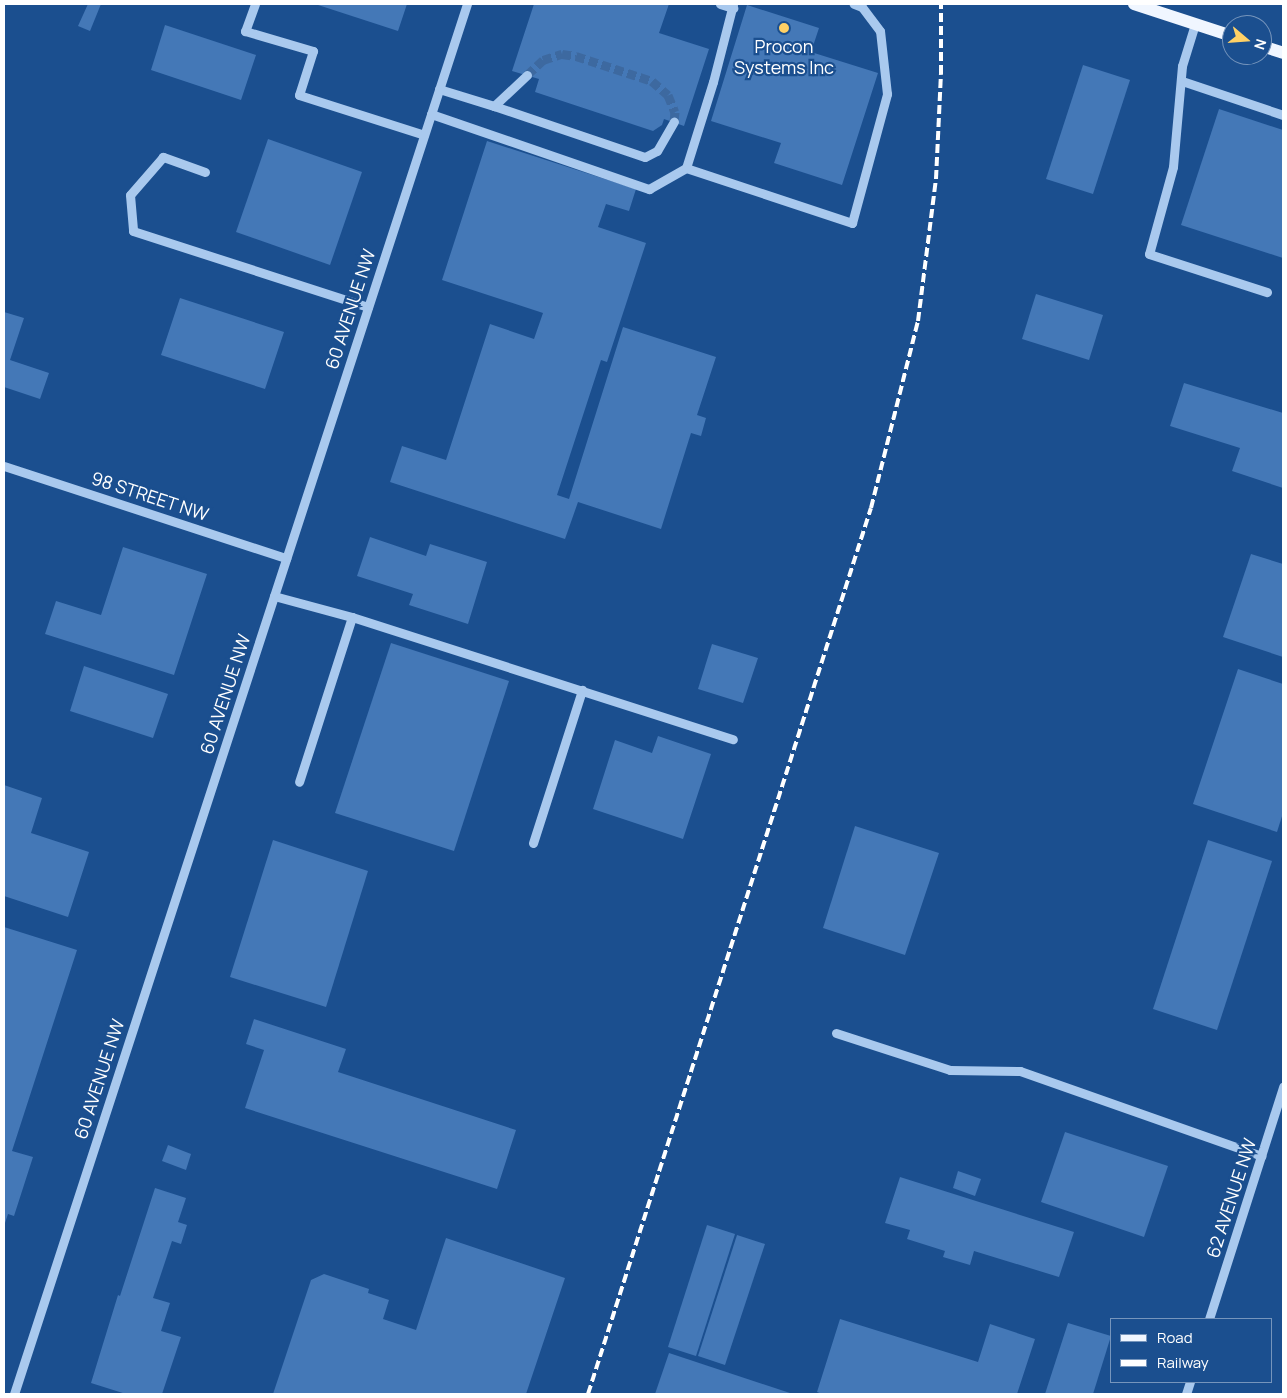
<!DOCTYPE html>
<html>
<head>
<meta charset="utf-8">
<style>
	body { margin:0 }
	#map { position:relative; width:1287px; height:1398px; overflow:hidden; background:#1b4f8f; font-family:Manrope,sans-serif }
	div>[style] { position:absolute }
	.building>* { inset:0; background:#4478b7 }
	.minor-tunnel>* { height:9px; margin-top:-4.5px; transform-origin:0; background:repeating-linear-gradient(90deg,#3d69a0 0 9px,transparent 0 13.5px) }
	.minor>* { height:9px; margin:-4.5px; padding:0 4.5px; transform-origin:4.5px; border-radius:4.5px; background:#a9c9ee }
	.major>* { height:12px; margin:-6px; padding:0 6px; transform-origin:6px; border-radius:6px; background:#f0f6ff }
	.rail>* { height:4px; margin-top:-2px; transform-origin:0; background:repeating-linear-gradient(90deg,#fff 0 9px,transparent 0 13px) }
	.dots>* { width:14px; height:14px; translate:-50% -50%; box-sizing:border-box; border:2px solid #1b4f8f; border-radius:50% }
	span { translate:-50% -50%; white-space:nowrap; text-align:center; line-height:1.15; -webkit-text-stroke:4.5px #1b4f8f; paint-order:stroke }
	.poi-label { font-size:18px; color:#fff }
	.street-label { font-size:18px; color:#fff }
	.frame { position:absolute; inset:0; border:5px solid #fff; pointer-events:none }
	.legend { position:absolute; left:1110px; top:1318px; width:162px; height:65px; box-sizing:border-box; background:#1b4f8f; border:1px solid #7695bc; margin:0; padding:6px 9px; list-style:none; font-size:15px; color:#fff }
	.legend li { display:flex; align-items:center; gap:10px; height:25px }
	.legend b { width:25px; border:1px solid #7695bc }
	.north { position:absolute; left:1222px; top:15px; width:50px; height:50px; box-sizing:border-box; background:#1b4f8f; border:1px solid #7695bc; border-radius:50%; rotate:108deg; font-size:14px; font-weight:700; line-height:20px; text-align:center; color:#fff }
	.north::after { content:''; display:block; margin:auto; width:18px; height:22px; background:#ffd166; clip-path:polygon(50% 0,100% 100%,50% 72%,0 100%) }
</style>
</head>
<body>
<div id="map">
	<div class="building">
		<div style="clip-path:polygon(88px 4px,101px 4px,90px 31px,78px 26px)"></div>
		<div style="clip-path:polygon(315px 4px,407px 4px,398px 31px)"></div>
		<div style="clip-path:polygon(534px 4px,669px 4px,659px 33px,709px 49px,684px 126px,664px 119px,662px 125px,653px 131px,535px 92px,539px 79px,512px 71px)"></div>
		<div style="clip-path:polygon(747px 5px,819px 28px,811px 52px,878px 73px,842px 185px,774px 163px,781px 143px,711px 121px)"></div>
		<div style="clip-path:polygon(165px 25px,256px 55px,241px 100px,151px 70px)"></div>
		<div style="clip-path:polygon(1083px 65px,1130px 80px,1093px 194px,1046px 179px)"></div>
		<div style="clip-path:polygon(1219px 109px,1283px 130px,1283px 258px,1181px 225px)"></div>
		<div style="clip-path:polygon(268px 139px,362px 172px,330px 265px,236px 232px)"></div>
		<div style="clip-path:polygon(487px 141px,636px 189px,629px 211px,606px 204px,598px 227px,646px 243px,607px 362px,601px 360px,557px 495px,569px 499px,623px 327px,716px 357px,697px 415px,706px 418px,701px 436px,691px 433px,661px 529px,578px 502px,565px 539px,390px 482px,402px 446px,446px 460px,490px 324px,534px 339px,543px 313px,442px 280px)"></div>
		<div style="clip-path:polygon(1036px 294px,1103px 315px,1089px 360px,1022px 339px)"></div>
		<div style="clip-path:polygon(180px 298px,284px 332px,265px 389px,161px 355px)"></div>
		<div style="clip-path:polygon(4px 312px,24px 318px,10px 360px,49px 373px,40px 399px,4px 387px)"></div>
		<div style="clip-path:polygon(1184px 383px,1283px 413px,1283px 488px,1232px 471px,1240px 448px,1170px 426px)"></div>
		<div style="clip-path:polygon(370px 537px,426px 556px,430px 544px,487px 562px,468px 624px,409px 605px,413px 594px,357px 576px)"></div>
		<div style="clip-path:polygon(123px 547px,207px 574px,174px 675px,45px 634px,56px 601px,101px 615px)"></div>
		<div style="clip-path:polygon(1251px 554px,1283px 564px,1283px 657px,1223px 637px)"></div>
		<div style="clip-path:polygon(391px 643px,509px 681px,454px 851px,335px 813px)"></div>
		<div style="clip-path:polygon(712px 644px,758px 658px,743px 703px,698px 689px)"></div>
		<div style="clip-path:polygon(84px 666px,168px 694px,153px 738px,70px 711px)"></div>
		<div style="clip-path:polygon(1238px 669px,1283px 684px,1283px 813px,1277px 832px,1193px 804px)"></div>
		<div style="clip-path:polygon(658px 736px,711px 754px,683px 839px,593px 809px,615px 740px,652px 753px)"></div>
		<div style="clip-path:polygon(4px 785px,42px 798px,31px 833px,89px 852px,68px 917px,4px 896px)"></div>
		<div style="clip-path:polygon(855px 826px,939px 853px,905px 955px,823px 928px)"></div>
		<div style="clip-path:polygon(273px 840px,368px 871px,326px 1007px,230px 977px)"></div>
		<div style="clip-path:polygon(1208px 840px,1272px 861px,1217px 1030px,1153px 1009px)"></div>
		<div style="clip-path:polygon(4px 927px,77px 950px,12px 1151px,33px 1157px,14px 1216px,8px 1214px,4px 1226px)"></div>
		<div style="clip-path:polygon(254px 1019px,346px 1049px,338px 1072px,516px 1130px,497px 1189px,245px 1108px,264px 1050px,246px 1044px)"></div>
		<div style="clip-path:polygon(1065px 1132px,1168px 1166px,1144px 1237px,1041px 1202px)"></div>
		<div style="clip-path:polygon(168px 1145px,191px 1154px,186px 1170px,162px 1161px)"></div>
		<div style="clip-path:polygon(958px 1171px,981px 1179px,975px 1196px,953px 1188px)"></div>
		<div style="clip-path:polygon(900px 1177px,1074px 1232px,1059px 1277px,974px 1251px,970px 1265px,943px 1257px,945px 1251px,907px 1239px,910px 1230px,885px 1223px)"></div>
		<div style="clip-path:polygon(155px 1188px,186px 1198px,178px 1222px,187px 1225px,181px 1244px,172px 1241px,153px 1298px,170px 1303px,161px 1331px,181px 1337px,162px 1394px,126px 1394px,91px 1383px,118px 1295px,120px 1296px)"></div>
		<div style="clip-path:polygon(707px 1225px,735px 1234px,696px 1356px,668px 1347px)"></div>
		<div style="clip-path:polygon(737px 1235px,765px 1244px,725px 1365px,698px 1356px)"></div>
		<div style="clip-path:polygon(446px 1238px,565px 1278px,526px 1394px,273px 1394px,311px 1280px,324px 1274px,369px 1289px,368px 1293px,389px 1300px,383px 1319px,416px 1330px)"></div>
		<div style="clip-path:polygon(840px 1319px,978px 1362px,990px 1324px,1035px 1339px,1017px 1394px,822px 1394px,817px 1392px)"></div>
		<div style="clip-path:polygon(1068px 1323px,1111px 1336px,1093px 1394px,1045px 1394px)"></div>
		<div style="clip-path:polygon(669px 1353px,793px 1394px,655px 1394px)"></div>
	</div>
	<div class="minor-tunnel">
		<div style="left:527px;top:75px;width:22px;rotate:-43deg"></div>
		<div style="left:543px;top:60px;width:20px;rotate:-18deg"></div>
		<div style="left:562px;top:54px;width:14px;rotate:8deg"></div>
		<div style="left:576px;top:56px;width:80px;rotate:18.2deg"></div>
		<div style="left:652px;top:81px;width:21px;rotate:41deg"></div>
		<div style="left:668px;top:95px;width:18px;rotate:68deg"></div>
		<div style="left:675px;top:112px;width:10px;rotate:96deg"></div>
	</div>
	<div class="minor">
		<div style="left:255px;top:4px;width:29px;rotate:110deg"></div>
		<div style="left:245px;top:31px;width:71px;rotate:16.4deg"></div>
		<div style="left:313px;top:51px;width:46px;rotate:107.7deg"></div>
		<div style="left:299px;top:95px;width:131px;rotate:17.7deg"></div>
		<div style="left:720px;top:4px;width:14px;rotate:17deg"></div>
		<div style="left:1195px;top:24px;width:44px;rotate:107.2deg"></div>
		<div style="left:1182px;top:66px;width:101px;rotate:95.1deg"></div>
		<div style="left:1173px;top:167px;width:90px;rotate:105.4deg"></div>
		<div style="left:1149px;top:254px;width:124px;rotate:17.9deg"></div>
		<div style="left:527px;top:75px;width:45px;rotate:136.8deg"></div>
		<div style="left:494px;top:106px;width:159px;rotate:18.7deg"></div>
		<div style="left:645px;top:157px;width:13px;rotate:-27deg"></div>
		<div style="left:657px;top:151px;width:34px;rotate:-60deg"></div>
		<div style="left:1182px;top:81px;width:107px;rotate:18.6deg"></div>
		<div style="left:439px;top:89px;width:58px;rotate:17.2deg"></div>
		<div style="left:431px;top:114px;width:231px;rotate:19deg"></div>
		<div style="left:649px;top:189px;width:43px;rotate:-29.6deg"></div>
		<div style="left:686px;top:168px;width:90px;rotate:-72.6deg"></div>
		<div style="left:713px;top:82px;width:81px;rotate:-75.6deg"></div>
		<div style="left:686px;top:168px;width:175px;rotate:18.3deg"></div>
		<div style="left:852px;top:223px;width:134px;rotate:-74.8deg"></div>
		<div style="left:887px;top:94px;width:63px;rotate:-96.3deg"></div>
		<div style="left:880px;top:31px;width:30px;rotate:-127deg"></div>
		<div style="left:862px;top:7px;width:9px;rotate:-159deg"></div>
		<div style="left:205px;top:172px;width:45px;rotate:-160.3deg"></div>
		<div style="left:163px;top:157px;width:50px;rotate:131deg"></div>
		<div style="left:130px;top:195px;width:36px;rotate:85deg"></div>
		<div style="left:133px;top:231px;width:247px;rotate:17.9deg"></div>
		<div style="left:4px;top:466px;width:297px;rotate:18.1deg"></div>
		<div style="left:274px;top:596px;width:81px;rotate:15.1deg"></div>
		<div style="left:352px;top:617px;width:173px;rotate:107.8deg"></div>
		<div style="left:352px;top:617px;width:400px;rotate:17.8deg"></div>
		<div style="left:533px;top:843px;width:161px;rotate:-72.2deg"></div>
		<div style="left:836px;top:1033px;width:120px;rotate:18deg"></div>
		<div style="left:950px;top:1070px;width:70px;rotate:0.8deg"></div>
		<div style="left:1020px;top:1071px;width:256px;rotate:19.4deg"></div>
		<div style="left:1209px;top:1319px;width:244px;rotate:-72.3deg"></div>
		<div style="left:14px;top:1394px;width:1462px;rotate:-71.95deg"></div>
		<div style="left:1186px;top:1394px;width:13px;rotate:-72deg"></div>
	</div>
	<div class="major">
		<div style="left:1134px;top:4px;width:103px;rotate:18.1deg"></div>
		<div style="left:1262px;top:46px;width:22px;rotate:18deg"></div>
	</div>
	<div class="rail">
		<div style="left:588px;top:1394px;width:930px;rotate:-72.29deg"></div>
		<div style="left:871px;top:508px;width:193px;rotate:-75.9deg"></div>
		<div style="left:918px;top:321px;width:143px;rotate:-82.8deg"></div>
		<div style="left:936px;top:179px;width:105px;rotate:-87.3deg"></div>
		<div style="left:941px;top:74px;width:70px;rotate:-90deg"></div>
	</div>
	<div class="dots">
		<div style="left:784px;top:28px;background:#ffd166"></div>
	</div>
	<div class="poi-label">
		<span style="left:784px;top:57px">Procon<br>Systems Inc</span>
	</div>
	<div class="street-label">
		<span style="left:350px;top:309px;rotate:-72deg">60 AVENUE NW</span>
		<span style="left:150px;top:496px;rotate:18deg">98 STREET NW</span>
		<span style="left:225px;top:694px;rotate:-72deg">60 AVENUE NW</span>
		<span style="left:99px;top:1079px;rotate:-72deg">60 AVENUE NW</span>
		<span style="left:1231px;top:1198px;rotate:-72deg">62 AVENUE NW</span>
	</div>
	<div class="frame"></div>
	<ul class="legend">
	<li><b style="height:6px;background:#f0f6ff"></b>Road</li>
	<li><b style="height:6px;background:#fff"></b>Railway</li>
	</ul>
	<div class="north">N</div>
</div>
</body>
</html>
